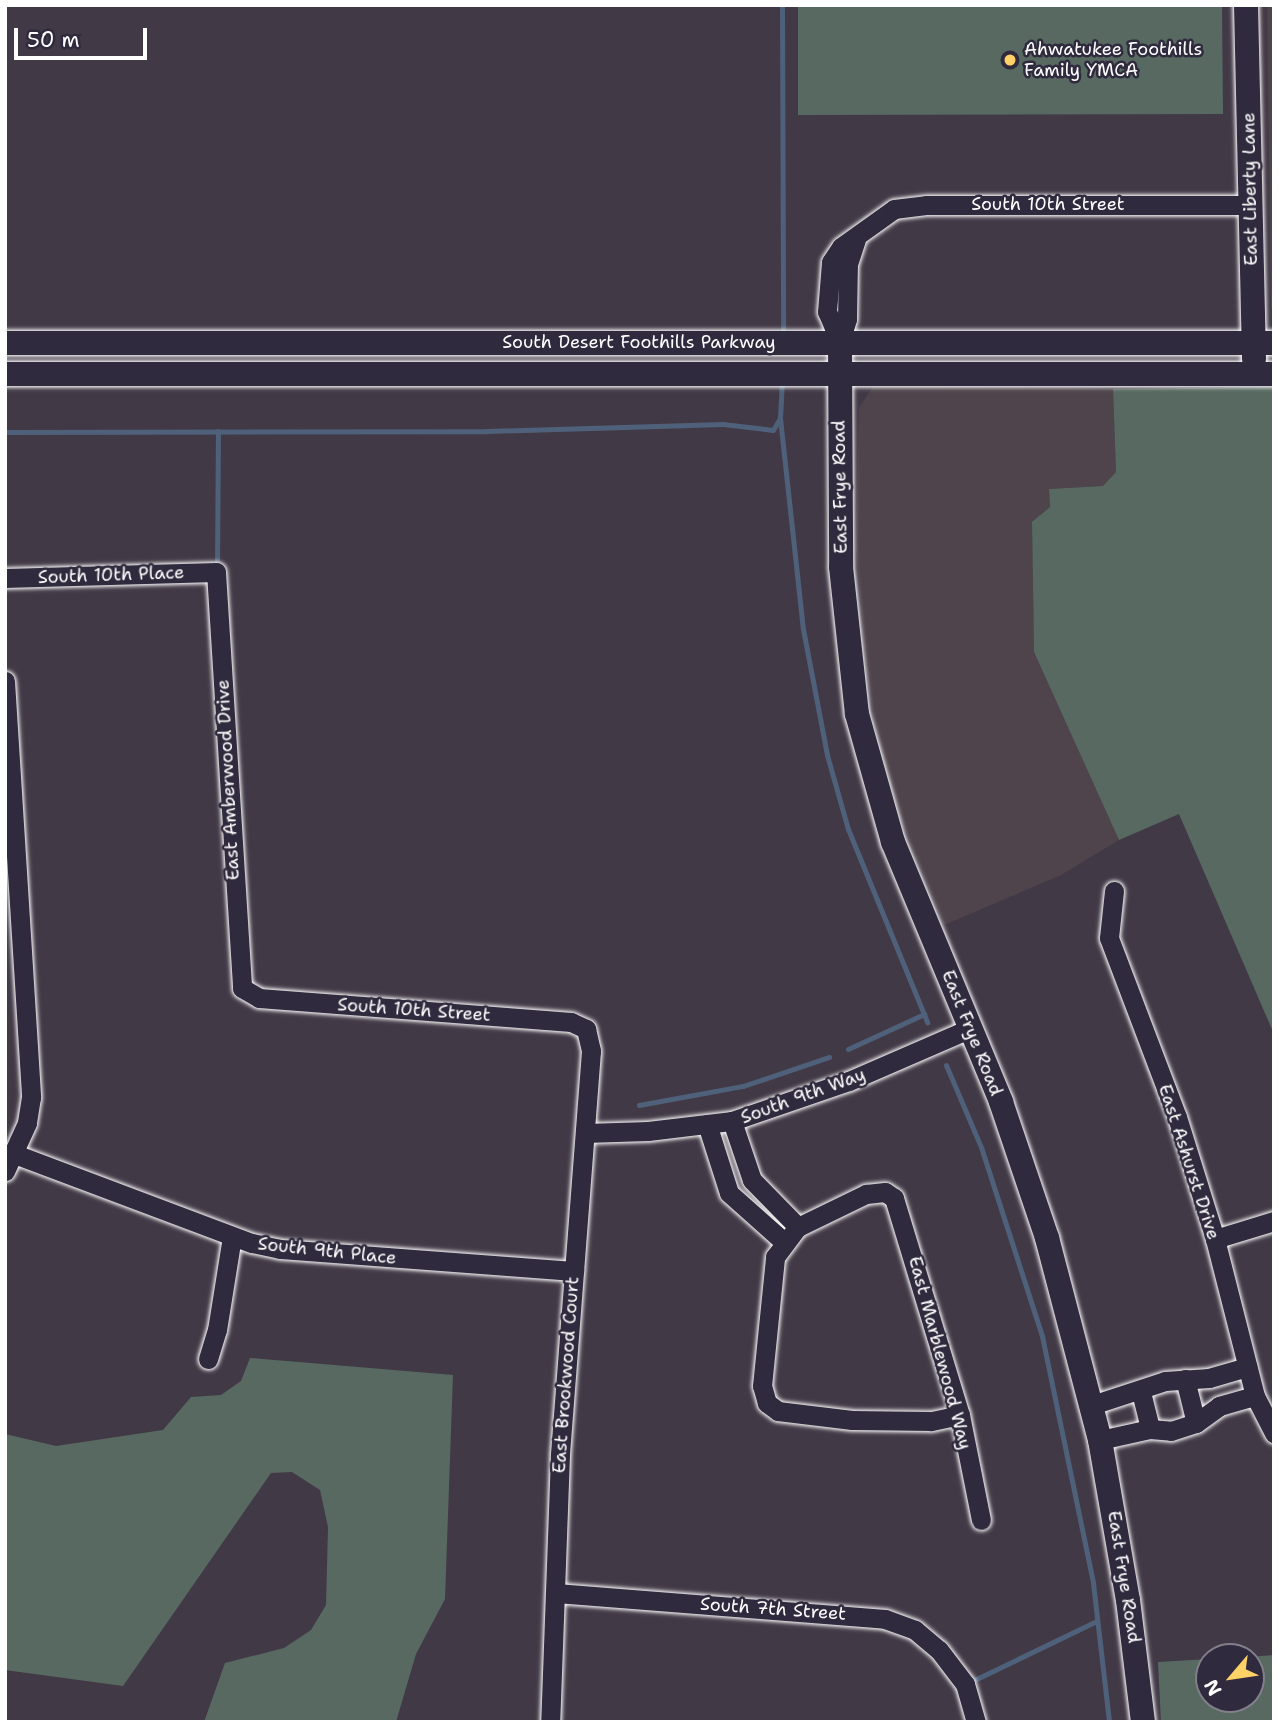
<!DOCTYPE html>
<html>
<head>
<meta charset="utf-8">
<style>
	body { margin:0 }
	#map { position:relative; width:1279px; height:1727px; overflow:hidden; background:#423946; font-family:"Shantell Sans",sans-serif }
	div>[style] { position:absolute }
	.built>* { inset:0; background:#4f444c }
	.green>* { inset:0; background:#576961 }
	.stream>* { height:5px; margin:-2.5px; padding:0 2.5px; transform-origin:2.5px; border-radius:2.5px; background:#4f617a }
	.roads { filter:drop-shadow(0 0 2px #fff) drop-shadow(0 0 2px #fff) }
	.minor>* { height:19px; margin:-9.5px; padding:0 9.5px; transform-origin:9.5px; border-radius:9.5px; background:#2f2a3d }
	.tertiary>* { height:24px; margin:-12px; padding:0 12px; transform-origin:12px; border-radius:12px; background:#2f2a3d }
	.dots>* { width:19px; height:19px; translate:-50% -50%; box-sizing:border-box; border:4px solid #2f2a3d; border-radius:50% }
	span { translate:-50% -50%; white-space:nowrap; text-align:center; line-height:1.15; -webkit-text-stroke:5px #2f2a3d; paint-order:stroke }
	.poi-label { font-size:18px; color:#fff }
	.left { translate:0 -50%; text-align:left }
	.street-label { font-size:18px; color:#fff }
	.frame { position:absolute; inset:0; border:7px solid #fff; pointer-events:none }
	.north { position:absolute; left:1195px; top:1643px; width:70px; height:70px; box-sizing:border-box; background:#2f2a3d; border:2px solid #827f8b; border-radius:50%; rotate:241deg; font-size:19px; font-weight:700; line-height:28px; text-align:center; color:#fff }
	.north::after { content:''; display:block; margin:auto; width:24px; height:32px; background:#ffd166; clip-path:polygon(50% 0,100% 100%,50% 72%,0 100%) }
	.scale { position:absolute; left:14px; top:28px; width:133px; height:32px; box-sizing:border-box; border:4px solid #fff; border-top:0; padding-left:9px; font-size:21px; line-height:24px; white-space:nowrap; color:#fff; -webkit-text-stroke:5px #2f2a3d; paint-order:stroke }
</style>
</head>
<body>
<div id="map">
	<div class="built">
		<div style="clip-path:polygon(1267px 5px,1274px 5px,1274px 313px,1271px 308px)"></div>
		<div style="clip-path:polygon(874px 385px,1113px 389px,1116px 472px,1104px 486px,1049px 489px,1050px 507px,1032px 523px,1034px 652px,1119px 840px,1061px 875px,944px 925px,900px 817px,879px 750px,867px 675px,856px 547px,859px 408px)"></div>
	</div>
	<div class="green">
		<div style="clip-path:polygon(798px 5px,1222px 5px,1223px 114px,798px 115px)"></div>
		<div style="clip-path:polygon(1274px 387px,1274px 1034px,1179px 814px,1119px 840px,1034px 652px,1032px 522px,1050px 507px,1049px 489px,1103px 486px,1116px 472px,1113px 389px)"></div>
		<div style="clip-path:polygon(250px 1358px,453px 1375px,445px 1599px,416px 1654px,396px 1722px,204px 1722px,225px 1663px,284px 1648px,311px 1630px,326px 1605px,328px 1527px,320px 1490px,292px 1472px,271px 1473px,123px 1686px,5px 1670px,5px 1434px,56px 1446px,163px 1430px,191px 1397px,221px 1395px,241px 1381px)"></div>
		<div style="clip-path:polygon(1274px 1655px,1274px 1722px,1161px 1722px,1158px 1662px,1209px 1659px,1209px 1699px,1251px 1699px,1251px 1657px,1245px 1657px)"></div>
	</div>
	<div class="stream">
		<div style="left:782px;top:5px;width:331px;rotate:89.8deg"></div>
		<div style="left:780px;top:418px;width:212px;rotate:83.8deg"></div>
		<div style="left:803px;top:629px;width:128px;rotate:79.2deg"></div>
		<div style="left:827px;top:755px;width:77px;rotate:74.2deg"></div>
		<div style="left:848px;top:829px;width:209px;rotate:67.7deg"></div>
		<div style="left:5px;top:432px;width:482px;rotate:-0.1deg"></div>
		<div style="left:487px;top:431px;width:236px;rotate:-1.7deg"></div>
		<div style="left:723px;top:424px;width:50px;rotate:6.8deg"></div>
		<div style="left:773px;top:430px;width:14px;rotate:-60deg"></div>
		<div style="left:780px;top:418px;width:37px;rotate:-87deg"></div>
		<div style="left:217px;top:569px;width:138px;rotate:-89.6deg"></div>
		<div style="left:848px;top:1049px;width:84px;rotate:-24.7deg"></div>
		<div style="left:946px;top:1065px;width:89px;rotate:66.9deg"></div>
		<div style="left:981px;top:1147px;width:199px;rotate:72.1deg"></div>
		<div style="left:1042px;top:1336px;width:252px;rotate:78.3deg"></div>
		<div style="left:1093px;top:1583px;width:140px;rotate:83.4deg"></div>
		<div style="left:639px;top:1105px;width:106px;rotate:-10.4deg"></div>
		<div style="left:743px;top:1086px;width:91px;rotate:-18.6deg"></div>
		<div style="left:968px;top:1683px;width:141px;rotate:-25.7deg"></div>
	</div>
	<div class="roads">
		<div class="minor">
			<div style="left:840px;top:342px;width:33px;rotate:-113deg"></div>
			<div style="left:827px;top:312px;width:50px;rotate:-85.4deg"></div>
			<div style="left:831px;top:262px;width:18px;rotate:-56deg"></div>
			<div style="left:841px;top:247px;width:65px;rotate:-35.6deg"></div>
			<div style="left:894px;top:209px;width:32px;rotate:-7deg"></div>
			<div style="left:926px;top:205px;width:324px"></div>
			<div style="left:840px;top:342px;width:24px;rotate:-73deg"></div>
			<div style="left:847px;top:319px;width:55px;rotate:-89deg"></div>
			<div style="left:848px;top:264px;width:26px;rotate:-72deg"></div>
			<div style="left:5px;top:578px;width:211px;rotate:-1.6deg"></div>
			<div style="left:216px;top:572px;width:417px;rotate:86.4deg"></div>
			<div style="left:242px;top:988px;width:20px;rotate:30deg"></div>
			<div style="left:259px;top:998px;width:313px;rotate:4.4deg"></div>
			<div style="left:571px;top:1022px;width:17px;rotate:25deg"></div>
			<div style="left:586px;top:1029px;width:23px;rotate:77deg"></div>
			<div style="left:591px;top:1051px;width:405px;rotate:94.4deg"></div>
			<div style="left:560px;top:1455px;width:267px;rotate:92.1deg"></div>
			<div style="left:5px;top:681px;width:417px;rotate:86.4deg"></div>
			<div style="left:31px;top:1097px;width:26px;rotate:99deg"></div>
			<div style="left:27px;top:1123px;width:53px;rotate:114.6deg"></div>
			<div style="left:1114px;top:891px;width:47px;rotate:96.1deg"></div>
			<div style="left:1109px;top:938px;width:191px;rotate:69.2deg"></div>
			<div style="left:1177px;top:1117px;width:128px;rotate:72.7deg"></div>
			<div style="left:1215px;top:1239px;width:162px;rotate:75.7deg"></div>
			<div style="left:1255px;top:1396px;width:42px;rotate:62.8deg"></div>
			<div style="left:732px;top:1121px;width:62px;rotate:71.3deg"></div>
			<div style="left:752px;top:1180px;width:66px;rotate:45.6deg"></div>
			<div style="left:707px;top:1124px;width:72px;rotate:72.3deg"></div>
			<div style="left:729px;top:1193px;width:72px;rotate:41.6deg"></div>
			<div style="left:585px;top:1133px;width:63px;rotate:-1.8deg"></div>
			<div style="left:648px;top:1131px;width:85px;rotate:-6.8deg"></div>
			<div style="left:732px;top:1121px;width:124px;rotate:-18.9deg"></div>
			<div style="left:849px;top:1081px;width:133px;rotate:-23.5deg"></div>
			<div style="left:12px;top:1153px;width:256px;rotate:20.6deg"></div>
			<div style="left:252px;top:1243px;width:29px;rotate:12deg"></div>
			<div style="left:280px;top:1249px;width:295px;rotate:4.3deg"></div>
			<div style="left:1215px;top:1239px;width:62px;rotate:-17deg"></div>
			<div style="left:208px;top:1359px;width:30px;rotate:-73deg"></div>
			<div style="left:217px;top:1330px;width:95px;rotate:-80.9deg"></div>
			<div style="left:1185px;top:1379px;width:45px;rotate:76deg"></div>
			<div style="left:1141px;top:1392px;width:38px;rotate:76deg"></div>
			<div style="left:1092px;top:1405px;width:77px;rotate:-18.2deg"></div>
			<div style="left:1165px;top:1381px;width:44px;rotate:-3.9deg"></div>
			<div style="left:1209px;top:1378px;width:40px;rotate:-16deg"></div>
			<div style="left:960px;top:1415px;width:30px;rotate:168deg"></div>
			<div style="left:931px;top:1421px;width:79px;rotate:-179.3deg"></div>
			<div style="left:852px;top:1420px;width:75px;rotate:-173.1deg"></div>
			<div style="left:778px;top:1411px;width:14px;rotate:-144deg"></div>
			<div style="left:767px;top:1403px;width:18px;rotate:-106deg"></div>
			<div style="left:762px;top:1386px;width:130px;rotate:-84.2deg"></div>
			<div style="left:775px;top:1257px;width:38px;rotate:-53deg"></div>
			<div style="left:798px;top:1227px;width:76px;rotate:-25.9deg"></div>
			<div style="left:866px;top:1194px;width:19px;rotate:-6deg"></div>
			<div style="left:885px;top:1192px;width:11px;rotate:34deg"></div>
			<div style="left:894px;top:1198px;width:227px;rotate:73.1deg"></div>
			<div style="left:960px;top:1415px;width:107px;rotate:78.7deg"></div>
			<div style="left:1100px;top:1440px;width:51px;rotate:-12.4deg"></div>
			<div style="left:1150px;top:1429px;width:21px;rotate:5deg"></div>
			<div style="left:1171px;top:1431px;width:26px;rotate:-18deg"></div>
			<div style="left:1196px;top:1423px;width:29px;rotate:-36deg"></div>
			<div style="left:1219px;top:1406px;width:37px;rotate:-16deg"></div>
			<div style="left:556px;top:1593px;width:330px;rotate:4.5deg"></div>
			<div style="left:885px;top:1619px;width:32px;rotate:20deg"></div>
			<div style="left:915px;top:1630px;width:31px;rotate:40deg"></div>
			<div style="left:939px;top:1650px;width:43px;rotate:52.6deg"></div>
			<div style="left:965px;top:1684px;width:40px;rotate:74deg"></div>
		</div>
		<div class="tertiary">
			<div style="left:1246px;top:5px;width:354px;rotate:88.7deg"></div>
			<div style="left:840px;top:342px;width:225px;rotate:89.7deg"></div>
			<div style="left:841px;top:567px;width:148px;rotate:83.8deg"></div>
			<div style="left:857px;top:714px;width:133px;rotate:74.3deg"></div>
			<div style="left:893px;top:842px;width:282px;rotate:67.4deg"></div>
			<div style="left:1001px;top:1102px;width:144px;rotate:71.3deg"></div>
			<div style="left:1047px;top:1238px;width:209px;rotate:75.3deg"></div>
			<div style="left:1100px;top:1440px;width:162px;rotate:80.1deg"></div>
			<div style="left:1128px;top:1600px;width:123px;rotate:83deg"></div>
			<div style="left:5px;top:343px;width:1269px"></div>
			<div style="left:5px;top:374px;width:1269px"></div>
		</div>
	</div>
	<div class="dots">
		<div style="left:1010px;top:60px;background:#ffd166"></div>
	</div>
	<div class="poi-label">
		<span class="left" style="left:1024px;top:60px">Ahwatukee Foothills<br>Family YMCA</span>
	</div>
	<div class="street-label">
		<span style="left:1250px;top:189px;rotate:-91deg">East Liberty Lane</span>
		<span style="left:1048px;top:204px">South 10th Street</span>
		<span style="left:639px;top:342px">South Desert Foothills Parkway</span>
		<span style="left:840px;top:487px;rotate:-91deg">East Frye Road</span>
		<span style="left:111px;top:575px;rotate:-2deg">South 10th Place</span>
		<span style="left:228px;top:780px;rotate:-93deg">East Amberwood Drive</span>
		<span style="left:414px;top:1010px;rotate:4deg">South 10th Street</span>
		<span style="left:972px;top:1033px;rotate:68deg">East Frye Road</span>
		<span style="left:803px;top:1096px;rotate:-20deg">South 9th Way</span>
		<span style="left:1189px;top:1162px;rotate:72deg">East Ashurst Drive</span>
		<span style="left:327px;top:1251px;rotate:6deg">South 9th Place</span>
		<span style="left:940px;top:1353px;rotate:75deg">East Marblewood Way</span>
		<span style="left:566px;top:1375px;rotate:-86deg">East Brookwood Court</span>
		<span style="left:1124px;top:1577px;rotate:81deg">East Frye Road</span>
		<span style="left:773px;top:1609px;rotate:4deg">South 7th Street</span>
	</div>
	<div class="frame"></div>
	<div class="north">N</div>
	<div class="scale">50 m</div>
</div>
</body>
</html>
